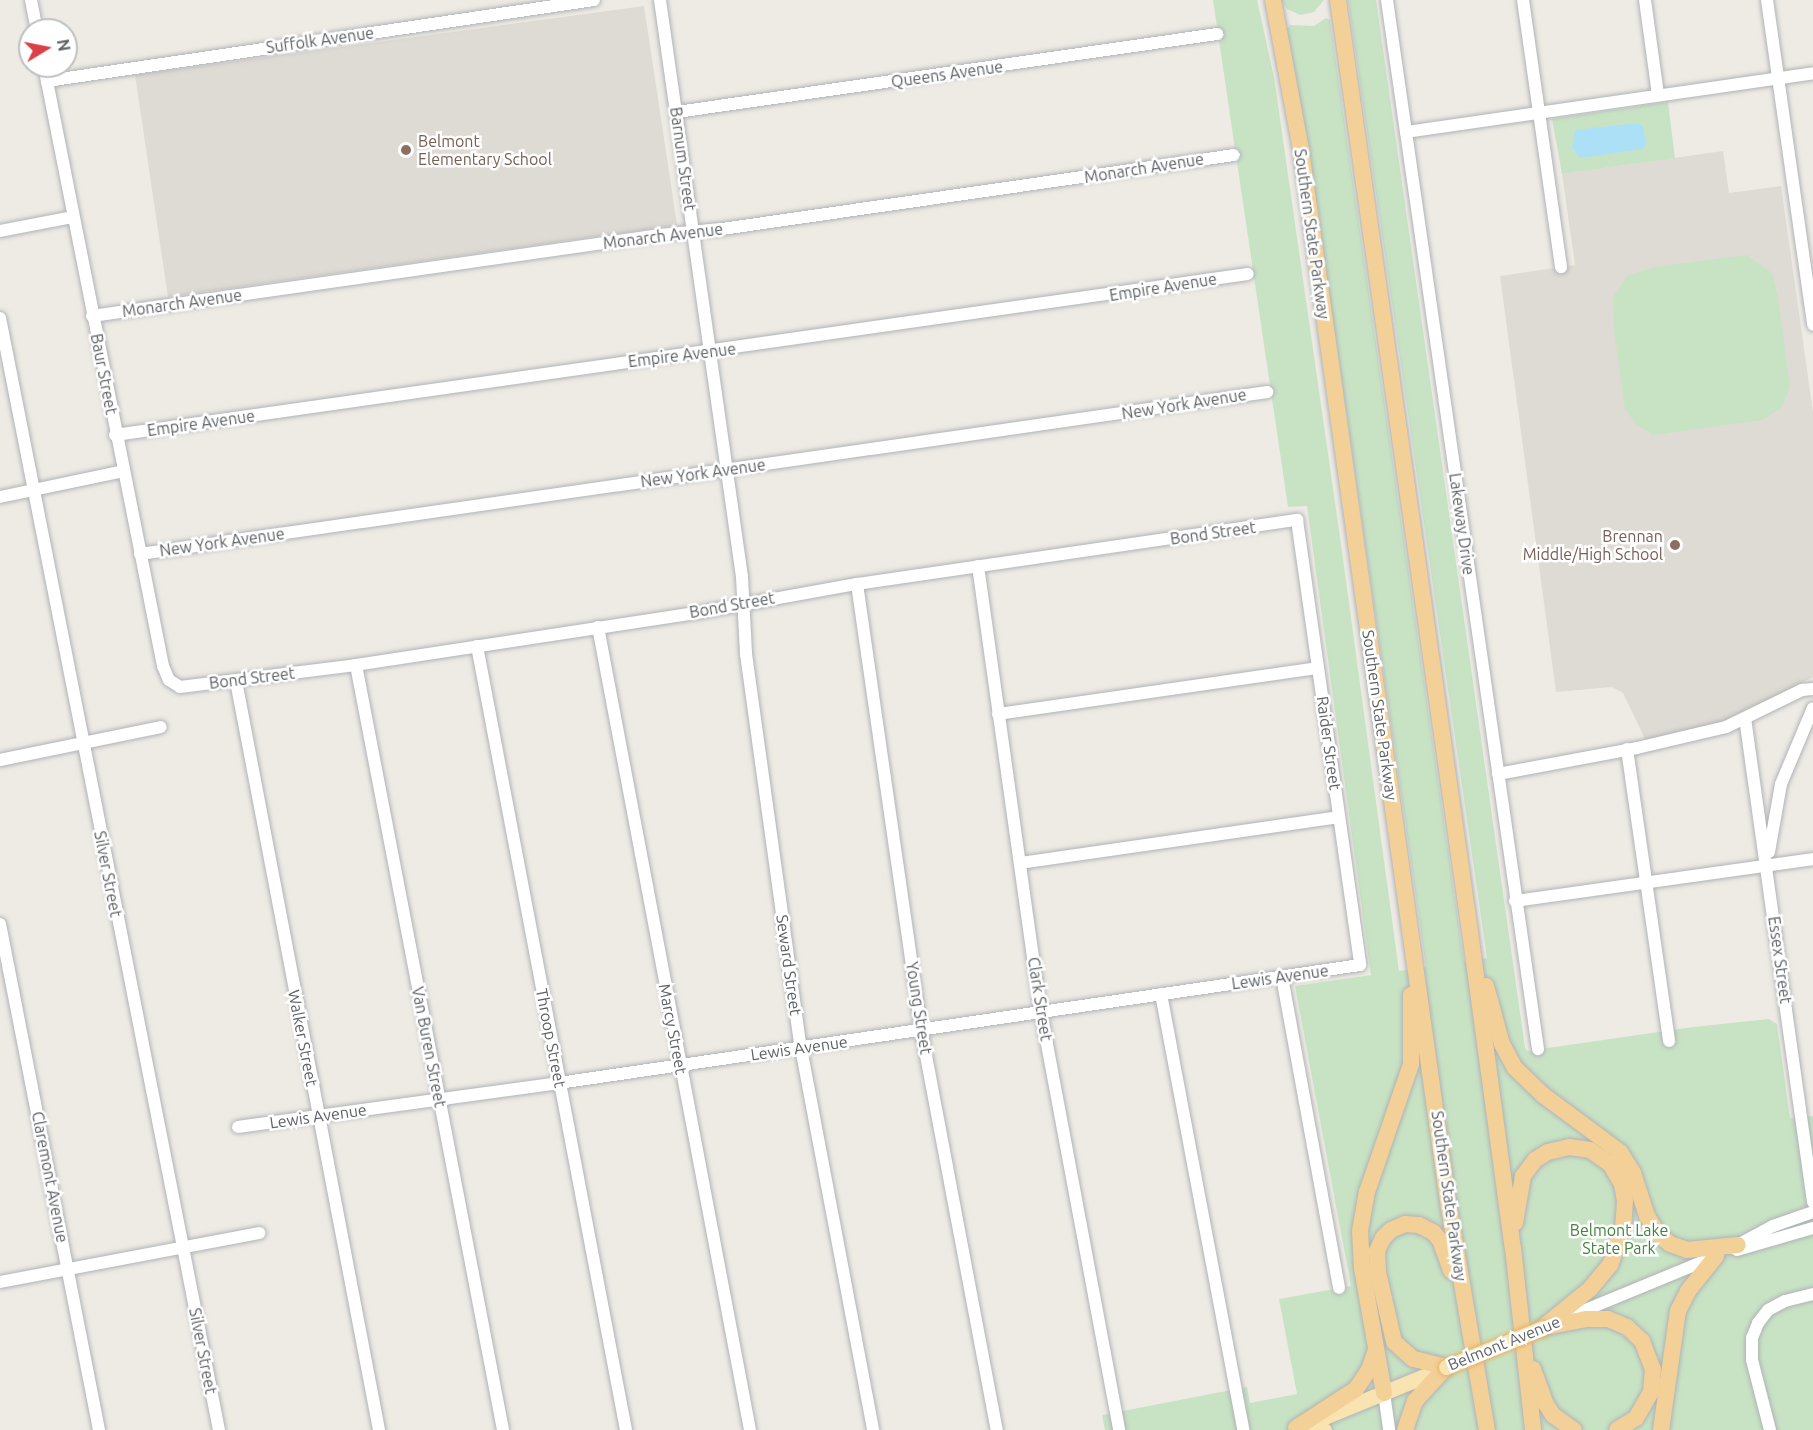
<!DOCTYPE html>
<html>
<head>
<meta charset="utf-8">
<style>
	body { margin:0 }
	#map { position:relative; width:1813px; height:1430px; overflow:hidden; background:#eeebe5; font-family:Ubuntu,sans-serif }
	div>[style] { position:absolute }
	.education>* { inset:0; background:#dedad4 }
	.green>* { inset:0; background:#c8e3c4 }
	.water>* { inset:0; background:#ace0f7 }
	.roads { filter:drop-shadow(0 0 2px #b0b3b6) drop-shadow(0 0 2px #b0b3b6) }
	.minor>* { height:12px; margin:-6px; padding:0 6px; transform-origin:6px; border-radius:6px; background:#fff }
	.major>* { height:15px; margin:-7.5px; padding:0 7.5px; transform-origin:7.5px; border-radius:7.5px; background:#f8e3b1 }
	.highway>* { height:16px; margin:-8px; padding:0 8px; transform-origin:8px; border-radius:8px; background:#f3d097 }
	.bridges { filter:drop-shadow(0 0 2px #e5b268) drop-shadow(0 0 2px #e5b268) }
	.major-bridge>* { height:15px; margin:-7.5px; padding:0 7.5px; transform-origin:7.5px; border-radius:7.5px; background:#f8e3b1 }
	.dots>* { width:16px; height:16px; translate:-50% -50%; box-sizing:border-box; border:3px solid #fff; border-radius:50% }
	span { translate:-50% -50%; white-space:nowrap; text-align:center; line-height:1.15; -webkit-text-stroke:5px #fff; paint-order:stroke }
	.street-label { font-size:16px; color:#5d6164 }
	.education-label { font-size:16px; color:#785e54 }
	.left { translate:0 -50%; text-align:left }
	.right { translate:-100% -50%; text-align:right }
	.park-label { font-size:16px; color:#43833e }
	.north { position:absolute; left:18px; top:18px; width:60px; height:60px; box-sizing:border-box; background:#fff; border:2px solid #bec0c1; border-radius:50%; rotate:80deg; font-size:16px; font-weight:700; line-height:24px; text-align:center; color:#5d6164 }
	.north::after { content:''; display:block; margin:auto; width:21px; height:27px; background:#da4047; clip-path:polygon(50% 0,100% 100%,50% 72%,0 100%) }
</style>
</head>
<body>
<div id="map">
	<div class="education">
		<div style="clip-path:polygon(644px 6px,677px 225px,168px 297px,135px 75px)"></div>
		<div style="clip-path:polygon(1723px 151px,1729px 193px,1781px 186px,1813px 412px,1813px 677px,1726px 723px,1648px 745px,1623px 693px,1612px 687px,1556px 692px,1500px 276px,1575px 265px,1562px 174px)"></div>
	</div>
	<div class="green">
		<div style="clip-path:polygon(1213px 0,1257px 0,1274px 77px,1341px 544px,1399px 971px,1426px 967px,1309px 152px,1287px 29px,1290px 25px,1314px 26px,1326px 18px,1330px 20px,1464px 962px,1487px 958px,1348px 0,1376px 0,1525px 1048px,1527px 1051px,1693px 1027px,1769px 1019px,1777px 1024px,1790px 1118px,1813px 1116px,1813px 1430px,1105px 1430px,1102px 1415px,1247px 1387px,1250px 1403px,1297px 1394px,1279px 1299px,1351px 1286px,1295px 986px,1371px 975px,1307px 506px,1288px 507px)"></div>
		<div style="clip-path:polygon(1281px 0,1324px 0,1314px 12px,1300px 15px,1287px 9px)"></div>
		<div style="clip-path:polygon(1668px 102px,1675px 158px,1562px 174px,1552px 119px)"></div>
		<div style="clip-path:polygon(1747px 255px,1772px 273px,1778px 297px,1790px 387px,1782px 407px,1762px 420px,1653px 435px,1636px 424px,1625px 409px,1613px 323px,1614px 295px,1628px 275px,1655px 267px)"></div>
	</div>
	<div class="water">
		<div style="clip-path:polygon(1637px 123px,1643px 126px,1646px 144px,1643px 149px,1580px 158px,1572px 148px,1575px 130px)"></div>
	</div>
	<div class="roads">
		<div class="minor">
			<div style="left:31px;top:0;width:31px;rotate:79deg"></div>
			<div style="left:660px;top:0;width:583px;rotate:81.91deg"></div>
			<div style="left:742px;top:577px;width:77px;rotate:87deg"></div>
			<div style="left:746px;top:654px;width:398px;rotate:82.1deg"></div>
			<div style="left:801px;top:1048px;width:389px;rotate:79.3deg"></div>
			<div style="left:1387px;top:0;width:1060px;rotate:81.81deg"></div>
			<div style="left:1523px;top:0;width:270px;rotate:81.9deg"></div>
			<div style="left:1645px;top:0;width:96px;rotate:82.2deg"></div>
			<div style="left:1767px;top:0;width:328px;rotate:81.9deg"></div>
			<div style="left:44px;top:66px;width:612px;rotate:78.78deg"></div>
			<div style="left:163px;top:666px;width:15px;rotate:67deg"></div>
			<div style="left:169px;top:680px;width:13px;rotate:32deg"></div>
			<div style="left:180px;top:687px;width:177px;rotate:-7.1deg"></div>
			<div style="left:356px;top:665px;width:349px;rotate:-8.7deg"></div>
			<div style="left:701px;top:612px;width:158px;rotate:-10.2deg"></div>
			<div style="left:857px;top:584px;width:445px;rotate:-8.3deg"></div>
			<div style="left:1297px;top:520px;width:449px;rotate:81.9deg"></div>
			<div style="left:1360px;top:965px;width:810px;rotate:171.62deg"></div>
			<div style="left:559px;top:1083px;width:324px;rotate:172.2deg"></div>
			<div style="left:47px;top:81px;width:553px;rotate:-8.42deg"></div>
			<div style="left:677px;top:112px;width:546px;rotate:-8.22deg"></div>
			<div style="left:1406px;top:132px;width:411px;rotate:-8.2deg"></div>
			<div style="left:0;top:231px;width:74px;rotate:-10.9deg"></div>
			<div style="left:92px;top:316px;width:574px;rotate:-8.12deg"></div>
			<div style="left:660px;top:235px;width:62px;rotate:-5.5deg"></div>
			<div style="left:722px;top:229px;width:517px;rotate:-8.22deg"></div>
			<div style="left:0;top:318px;width:1133px;rotate:78.86deg"></div>
			<div style="left:115px;top:435px;width:1144px;rotate:-8.09deg"></div>
			<div style="left:0;top:497px;width:126px;rotate:-11.9deg"></div>
			<div style="left:140px;top:554px;width:1139px;rotate:-8.18deg"></div>
			<div style="left:978px;top:566px;width:450px;rotate:82deg"></div>
			<div style="left:1041px;top:1012px;width:425px;rotate:79.4deg"></div>
			<div style="left:857px;top:584px;width:450px;rotate:81.8deg"></div>
			<div style="left:921px;top:1029px;width:408px;rotate:79.3deg"></div>
			<div style="left:598px;top:627px;width:817px;rotate:79.28deg"></div>
			<div style="left:477px;top:646px;width:798px;rotate:79.24deg"></div>
			<div style="left:356px;top:665px;width:779px;rotate:79.12deg"></div>
			<div style="left:236px;top:681px;width:763px;rotate:79.19deg"></div>
			<div style="left:998px;top:714px;width:323px;rotate:-8.2deg"></div>
			<div style="left:1745px;top:718px;width:489px;rotate:82deg"></div>
			<div style="left:1627px;top:749px;width:295px;rotate:81.8deg"></div>
			<div style="left:0;top:760px;width:164px;rotate:-11.6deg"></div>
			<div style="left:1498px;top:774px;width:141px;rotate:-10.6deg"></div>
			<div style="left:1637px;top:748px;width:91px;rotate:-13.3deg"></div>
			<div style="left:1726px;top:727px;width:85px;rotate:-26deg"></div>
			<div style="left:1802px;top:690px;width:11px;rotate:-5deg"></div>
			<div style="left:1769px;top:852px;width:69px;rotate:-80deg"></div>
			<div style="left:1781px;top:784px;width:82px;rotate:-67.2deg"></div>
			<div style="left:1020px;top:863px;width:322px;rotate:-8.2deg"></div>
			<div style="left:1515px;top:901px;width:301px;rotate:-8deg"></div>
			<div style="left:0;top:924px;width:516px;rotate:78.93deg"></div>
			<div style="left:1282px;top:977px;width:316px;rotate:79.6deg"></div>
			<div style="left:1161px;top:994px;width:444px;rotate:79.3deg"></div>
			<div style="left:1732px;top:1248px;width:47px;rotate:-28.2deg"></div>
			<div style="left:1773px;top:1226px;width:42px;rotate:-19.3deg"></div>
			<div style="left:1737px;top:1250px;width:79px;rotate:-16.1deg"></div>
			<div style="left:0;top:1282px;width:264px;rotate:-10.7deg"></div>
			<div style="left:1566px;top:1318px;width:160px;rotate:-22.4deg"></div>
			<div style="left:1384px;top:1393px;width:37px;rotate:82deg"></div>
			<div style="left:1770px;top:1430px;width:72px;rotate:-104.4deg"></div>
			<div style="left:1752px;top:1360px;width:22px;rotate:-90deg"></div>
			<div style="left:1752px;top:1338px;width:16px;rotate:-68deg"></div>
			<div style="left:1758px;top:1323px;width:16px;rotate:-52deg"></div>
			<div style="left:1768px;top:1310px;width:19px;rotate:-28deg"></div>
			<div style="left:1785px;top:1301px;width:29px;rotate:-14deg"></div>
		</div>
		<div class="major">
			<div style="left:1317px;top:1420px;width:139px;rotate:-22.3deg"></div>
			<div style="left:1296px;top:1428px;width:28px;rotate:4deg"></div>
		</div>
		<div class="highway">
			<div style="left:1273px;top:0;width:153px;rotate:79.4deg"></div>
			<div style="left:1301px;top:150px;width:1068px;rotate:82.04deg"></div>
			<div style="left:1449px;top:1208px;width:225px;rotate:80.3deg"></div>
			<div style="left:1338px;top:0;width:941px;rotate:81.94deg"></div>
			<div style="left:1470px;top:932px;width:319px;rotate:82.3deg"></div>
			<div style="left:1513px;top:1248px;width:183px;rotate:83.7deg"></div>
			<div style="left:1486px;top:986px;width:60px;rotate:74.6deg"></div>
			<div style="left:1502px;top:1044px;width:27px;rotate:62deg"></div>
			<div style="left:1515px;top:1068px;width:39px;rotate:44deg"></div>
			<div style="left:1543px;top:1095px;width:96px;rotate:36.5deg"></div>
			<div style="left:1620px;top:1152px;width:25px;rotate:58deg"></div>
			<div style="left:1633px;top:1173px;width:45px;rotate:72deg"></div>
			<div style="left:1647px;top:1216px;width:22px;rotate:58deg"></div>
			<div style="left:1659px;top:1235px;width:14px;rotate:39deg"></div>
			<div style="left:1670px;top:1244px;width:18px;rotate:19deg"></div>
			<div style="left:1687px;top:1250px;width:51px;rotate:-5.6deg"></div>
			<div style="left:1515px;top:1223px;width:48px;rotate:-80.3deg"></div>
			<div style="left:1523px;top:1176px;width:20px;rotate:-53deg"></div>
			<div style="left:1535px;top:1160px;width:15px;rotate:-32deg"></div>
			<div style="left:1548px;top:1152px;width:22px;rotate:-13deg"></div>
			<div style="left:1569px;top:1147px;width:21px;rotate:8deg"></div>
			<div style="left:1590px;top:1150px;width:24px;rotate:35deg"></div>
			<div style="left:1610px;top:1164px;width:23px;rotate:59deg"></div>
			<div style="left:1622px;top:1184px;width:17px;rotate:80deg"></div>
			<div style="left:1625px;top:1201px;width:27px;rotate:94deg"></div>
			<div style="left:1623px;top:1228px;width:39px;rotate:109deg"></div>
			<div style="left:1610px;top:1265px;width:31px;rotate:130deg"></div>
			<div style="left:1590px;top:1289px;width:62px;rotate:140.9deg"></div>
			<div style="left:1545px;top:1327px;width:43px;rotate:-10.8deg"></div>
			<div style="left:1587px;top:1319px;width:21px"></div>
			<div style="left:1608px;top:1319px;width:21px;rotate:23deg"></div>
			<div style="left:1627px;top:1327px;width:21px;rotate:43deg"></div>
			<div style="left:1642px;top:1341px;width:30px;rotate:69deg"></div>
			<div style="left:1653px;top:1369px;width:23px;rotate:95deg"></div>
			<div style="left:1651px;top:1392px;width:30px;rotate:120deg"></div>
			<div style="left:1636px;top:1418px;width:22px;rotate:148deg"></div>
			<div style="left:1446px;top:1367px;width:34px;rotate:-166deg"></div>
			<div style="left:1413px;top:1359px;width:25px;rotate:-138deg"></div>
			<div style="left:1394px;top:1342px;width:72px;rotate:-102.9deg"></div>
			<div style="left:1378px;top:1272px;width:21px;rotate:-93deg"></div>
			<div style="left:1377px;top:1251px;width:14px;rotate:-65deg"></div>
			<div style="left:1383px;top:1238px;width:11px;rotate:-45deg"></div>
			<div style="left:1391px;top:1230px;width:15px;rotate:-23deg"></div>
			<div style="left:1405px;top:1224px;width:14px;rotate:4deg"></div>
			<div style="left:1419px;top:1225px;width:16px;rotate:27deg"></div>
			<div style="left:1433px;top:1232px;width:11px;rotate:49deg"></div>
			<div style="left:1440px;top:1240px;width:33px;rotate:70deg"></div>
			<div style="left:1533px;top:1369px;width:37px;rotate:70deg"></div>
			<div style="left:1546px;top:1404px;width:13px;rotate:58deg"></div>
			<div style="left:1553px;top:1415px;width:26px;rotate:36deg"></div>
			<div style="left:1384px;top:1393px;width:127px;rotate:-100deg"></div>
			<div style="left:1362px;top:1268px;width:37px;rotate:-93deg"></div>
			<div style="left:1360px;top:1231px;width:40px;rotate:-80deg"></div>
			<div style="left:1367px;top:1192px;width:135px;rotate:-71deg"></div>
			<div style="left:1411px;top:1064px;width:69px;rotate:-90deg"></div>
			<div style="left:1296px;top:1428px;width:72px;rotate:-33deg"></div>
			<div style="left:1356px;top:1389px;width:23px;rotate:-56deg"></div>
			<div style="left:1369px;top:1370px;width:21px;rotate:-71deg"></div>
			<div style="left:1405px;top:1430px;width:31px;rotate:-71deg"></div>
			<div style="left:1415px;top:1401px;width:46px;rotate:-47.6deg"></div>
			<div style="left:1661px;top:1430px;width:120px;rotate:-81.9deg"></div>
			<div style="left:1678px;top:1311px;width:22px;rotate:-63deg"></div>
			<div style="left:1688px;top:1291px;width:45px;rotate:-51.3deg"></div>
		</div>
	</div>
	<div class="bridges">
		<div class="major-bridge">
			<div style="left:1446px;top:1367px;width:104px;rotate:-22.1deg"></div>
		</div>
	</div>
	<div class="dots">
		<div style="left:406px;top:150px;background:#8d6e63"></div>
		<div style="left:1675px;top:545px;background:#8d6e63"></div>
	</div>
	<div class="street-label">
		<span style="left:320px;top:40px;rotate:-8deg">Suffolk Avenue</span>
		<span style="left:947px;top:74px;rotate:-8deg">Queens Avenue</span>
		<span style="left:683px;top:159px;rotate:82deg">Barnum Street</span>
		<span style="left:1144px;top:168px;rotate:-9deg">Monarch Avenue</span>
		<span style="left:1312px;top:234px;rotate:82deg">Southern State Parkway</span>
		<span style="left:663px;top:236px;rotate:-7deg">Monarch Avenue</span>
		<span style="left:1163px;top:287px;rotate:-9deg">Empire Avenue</span>
		<span style="left:182px;top:303px;rotate:-8deg">Monarch Avenue</span>
		<span style="left:682px;top:355px;rotate:-7deg">Empire Avenue</span>
		<span style="left:104px;top:374px;rotate:79deg">Baur Street</span>
		<span style="left:1184px;top:404px;rotate:-9deg">New York Avenue</span>
		<span style="left:201px;top:423px;rotate:-8deg">Empire Avenue</span>
		<span style="left:703px;top:473px;rotate:-8deg">New York Avenue</span>
		<span style="left:1462px;top:524px;rotate:82deg">Lakeway Drive</span>
		<span style="left:1213px;top:533px;rotate:-8deg">Bond Street</span>
		<span style="left:222px;top:542px;rotate:-8deg">New York Avenue</span>
		<span style="left:732px;top:605px;rotate:-10deg">Bond Street</span>
		<span style="left:252px;top:678px;rotate:-7deg">Bond Street</span>
		<span style="left:1380px;top:715px;rotate:82deg">Southern State Parkway</span>
		<span style="left:1329px;top:743px;rotate:82deg">Raider Street</span>
		<span style="left:108px;top:874px;rotate:79deg">Silver Street</span>
		<span style="left:1780px;top:960px;rotate:82deg">Essex Street</span>
		<span style="left:789px;top:965px;rotate:82deg">Seward Street</span>
		<span style="left:1280px;top:977px;rotate:-8deg">Lewis Avenue</span>
		<span style="left:1040px;top:999px;rotate:81deg">Clark Street</span>
		<span style="left:919px;top:1008px;rotate:81deg">Young Street</span>
		<span style="left:673px;top:1029px;rotate:79deg">Marcy Street</span>
		<span style="left:303px;top:1038px;rotate:79deg">Walker Street</span>
		<span style="left:551px;top:1038px;rotate:79deg">Throop Street</span>
		<span style="left:429px;top:1047px;rotate:79deg">Van Buren Street</span>
		<span style="left:799px;top:1048px;rotate:-8deg">Lewis Avenue</span>
		<span style="left:318px;top:1116px;rotate:-8deg">Lewis Avenue</span>
		<span style="left:50px;top:1177px;rotate:79deg">Claremont Avenue</span>
		<span style="left:1449px;top:1196px;rotate:82deg">Southern State Parkway</span>
		<span style="left:1504px;top:1343px;rotate:-22deg">Belmont Avenue</span>
		<span style="left:203px;top:1351px;rotate:79deg">Silver Street</span>
	</div>
	<div class="education-label">
		<span class="left" style="left:418px;top:150px">Belmont<br>Elementary School</span>
		<span class="right" style="left:1663px;top:545px">Brennan<br>Middle/High School</span>
	</div>
	<div class="park-label">
		<span style="left:1619px;top:1239px">Belmont Lake<br>State Park</span>
	</div>
	<div class="north">N</div>
</div>
</body>
</html>
